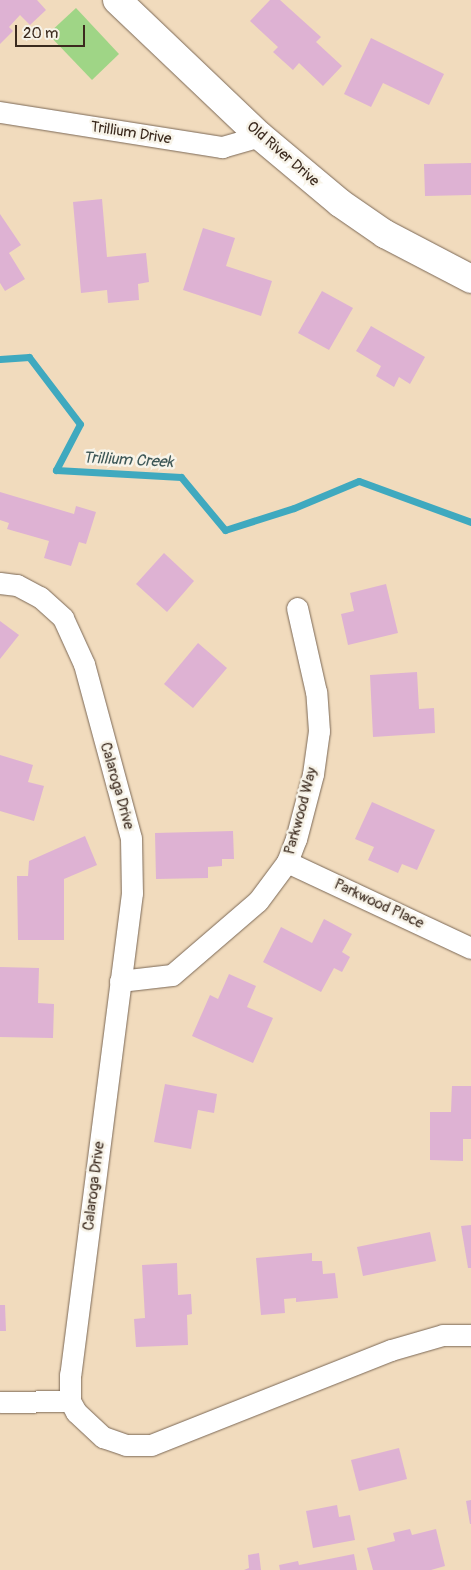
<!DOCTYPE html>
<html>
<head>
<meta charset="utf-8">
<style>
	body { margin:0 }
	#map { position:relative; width:471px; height:1570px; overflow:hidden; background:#f1dbbd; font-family:Pangolin,sans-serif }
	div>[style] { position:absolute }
	.green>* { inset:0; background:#9fd586 }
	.stream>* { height:7px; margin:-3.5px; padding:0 3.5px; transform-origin:3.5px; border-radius:3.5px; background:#3fa9bf }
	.building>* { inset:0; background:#deb2d3 }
	.roads { filter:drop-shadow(0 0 1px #7b6856) drop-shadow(0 0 1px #7b6856) }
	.street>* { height:21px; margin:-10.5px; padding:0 10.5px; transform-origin:10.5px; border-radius:10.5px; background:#fff }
	.secondary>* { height:28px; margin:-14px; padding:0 14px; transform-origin:14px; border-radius:14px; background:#fff }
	span { translate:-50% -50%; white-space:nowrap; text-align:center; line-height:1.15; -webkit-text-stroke:5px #f7f3e8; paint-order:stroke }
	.street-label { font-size:15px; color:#3b2a1e }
	.water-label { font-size:16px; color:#3c5656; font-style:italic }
	.scale { position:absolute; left:15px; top:25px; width:70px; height:22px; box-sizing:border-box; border:2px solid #3b2a1e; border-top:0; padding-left:6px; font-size:15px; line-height:18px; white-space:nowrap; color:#3b2a1e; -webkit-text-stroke:4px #f7f3e8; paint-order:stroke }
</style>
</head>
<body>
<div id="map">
	<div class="green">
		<div style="clip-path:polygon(76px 8px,119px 54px,92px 80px,48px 34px)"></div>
	</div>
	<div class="stream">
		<div style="left:0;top:359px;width:29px;rotate:-4deg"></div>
		<div style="left:29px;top:357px;width:84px;rotate:52.7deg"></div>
		<div style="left:80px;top:424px;width:52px;rotate:117.6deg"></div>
		<div style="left:56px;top:470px;width:125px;rotate:3.2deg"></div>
		<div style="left:181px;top:477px;width:69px;rotate:50.3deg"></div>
		<div style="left:225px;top:530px;width:72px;rotate:-17.7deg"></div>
		<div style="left:294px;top:508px;width:70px;rotate:-22.6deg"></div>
		<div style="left:359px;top:481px;width:119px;rotate:20.1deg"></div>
	</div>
	<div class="building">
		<div style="clip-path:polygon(0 0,37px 0,46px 10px,30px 25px,20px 15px,9px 27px,13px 31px,0 44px)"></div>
		<div style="clip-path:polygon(270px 0,280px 0,321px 37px,316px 42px,342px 66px,323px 86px,299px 63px,293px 70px,273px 52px,278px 47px,250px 21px)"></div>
		<div style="clip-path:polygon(371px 38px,444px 74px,429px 105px,383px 83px,371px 107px,344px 94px)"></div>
		<div style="clip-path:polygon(471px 163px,471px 195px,425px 196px,424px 164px)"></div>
		<div style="clip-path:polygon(102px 199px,107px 257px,146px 253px,149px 282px,138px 284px,139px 300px,108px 303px,107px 290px,81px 293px,73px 202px)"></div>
		<div style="clip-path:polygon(0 214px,21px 245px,9px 253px,25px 279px,5px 291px,0 283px)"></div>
		<div style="clip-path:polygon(203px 228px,235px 238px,226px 266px,272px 281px,261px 316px,183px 290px)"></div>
		<div style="clip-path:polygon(322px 291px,353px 308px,329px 350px,298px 333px)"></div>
		<div style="clip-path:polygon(371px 326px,425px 357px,410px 384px,399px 377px,394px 387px,376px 376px,381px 366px,356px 351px)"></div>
		<div style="clip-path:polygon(0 492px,74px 514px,76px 506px,96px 512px,86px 544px,79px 542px,71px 566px,44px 558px,49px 541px,7px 529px,9px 523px,0 520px)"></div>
		<div style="clip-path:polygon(164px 553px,194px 581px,167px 612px,136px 584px)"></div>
		<div style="clip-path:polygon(386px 584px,398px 633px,348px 645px,341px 614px,354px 611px,350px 593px)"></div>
		<div style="clip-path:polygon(0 621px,19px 635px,0 659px)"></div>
		<div style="clip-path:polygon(198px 643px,227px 668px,193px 708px,164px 684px)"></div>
		<div style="clip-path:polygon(417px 672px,419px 709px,434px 708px,435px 733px,373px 737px,370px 675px)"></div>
		<div style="clip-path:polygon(0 755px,33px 765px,28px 782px,44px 786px,34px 821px,0 811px)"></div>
		<div style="clip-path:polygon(372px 802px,435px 830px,417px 870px,402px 864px,398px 873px,368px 860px,374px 847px,355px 839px)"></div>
		<div style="clip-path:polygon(233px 831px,234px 859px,222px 859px,222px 866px,208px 867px,208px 878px,156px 879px,155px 833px)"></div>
		<div style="clip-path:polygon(85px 836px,97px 865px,64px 879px,64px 940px,18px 940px,17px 876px,28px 876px,29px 861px)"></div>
		<div style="clip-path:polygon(324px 919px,352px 934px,342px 952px,350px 957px,342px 972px,334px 968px,321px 992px,263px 962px,281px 927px,312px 943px)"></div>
		<div style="clip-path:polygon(0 967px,39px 968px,38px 1003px,54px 1004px,53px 1038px,0 1037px)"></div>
		<div style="clip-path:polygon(229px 974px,256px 986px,247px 1007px,273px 1018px,253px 1063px,192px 1036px,210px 995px,218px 999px)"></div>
		<div style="clip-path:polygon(165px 1084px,217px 1094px,214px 1113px,198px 1110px,191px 1149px,154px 1142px)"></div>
		<div style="clip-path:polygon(452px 1086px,471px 1086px,471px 1139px,463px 1139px,463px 1161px,430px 1160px,430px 1112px,451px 1112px)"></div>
		<div style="clip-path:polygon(471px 1225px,471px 1268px,468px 1268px,461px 1226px)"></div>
		<div style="clip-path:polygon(430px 1232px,436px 1261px,363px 1276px,357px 1247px)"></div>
		<div style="clip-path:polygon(312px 1253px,312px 1261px,322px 1261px,323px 1274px,335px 1273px,338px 1298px,296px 1302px,296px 1298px,284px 1299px,285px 1313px,261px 1315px,256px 1258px)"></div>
		<div style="clip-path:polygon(177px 1263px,178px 1295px,191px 1294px,192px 1314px,187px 1315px,188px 1345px,136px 1347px,134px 1319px,145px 1318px,142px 1265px)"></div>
		<div style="clip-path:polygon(0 1305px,5px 1305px,6px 1331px,0 1331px)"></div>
		<div style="clip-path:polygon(399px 1448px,407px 1479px,359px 1491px,351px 1460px)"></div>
		<div style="clip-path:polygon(471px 1500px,471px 1524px,470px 1524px,466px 1501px)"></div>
		<div style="clip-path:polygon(337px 1505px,339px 1517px,350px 1515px,355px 1540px,313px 1548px,306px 1511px)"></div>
		<div style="clip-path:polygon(410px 1529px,412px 1535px,436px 1529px,445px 1566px,431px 1570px,373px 1570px,367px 1548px,395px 1541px,393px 1533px)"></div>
		<div style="clip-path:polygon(259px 1553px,261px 1570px,244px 1570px,249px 1568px,248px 1555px)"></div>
		<div style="clip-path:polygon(354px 1554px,357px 1570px,280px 1570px,279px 1565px,298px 1561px,299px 1565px)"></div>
	</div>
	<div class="roads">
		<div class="street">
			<div style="left:0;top:112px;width:225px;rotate:9deg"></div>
			<div style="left:222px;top:147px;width:40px;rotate:-16deg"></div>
			<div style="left:0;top:583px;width:17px;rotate:7deg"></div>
			<div style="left:17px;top:585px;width:26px;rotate:28deg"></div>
			<div style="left:40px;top:597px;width:31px;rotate:42deg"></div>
			<div style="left:63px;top:618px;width:51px;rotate:65.5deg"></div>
			<div style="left:84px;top:664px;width:180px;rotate:74.9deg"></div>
			<div style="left:131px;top:838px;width:55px;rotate:89deg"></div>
			<div style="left:132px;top:893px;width:485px;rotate:97.3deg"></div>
			<div style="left:70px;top:1374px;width:27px;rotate:90deg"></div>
			<div style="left:70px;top:1401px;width:13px;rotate:61deg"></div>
			<div style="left:76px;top:1412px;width:37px;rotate:43deg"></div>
			<div style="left:103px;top:1437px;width:24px;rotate:19deg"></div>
			<div style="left:126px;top:1445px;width:25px"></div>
			<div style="left:151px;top:1445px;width:258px;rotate:-21.6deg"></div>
			<div style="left:391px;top:1350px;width:54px;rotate:-16.1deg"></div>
			<div style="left:443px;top:1335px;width:28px"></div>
			<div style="left:287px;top:862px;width:203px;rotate:25.1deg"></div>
			<div style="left:120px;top:981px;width:52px;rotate:-6.6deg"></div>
			<div style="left:172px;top:975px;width:113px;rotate:-40.7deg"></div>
			<div style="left:258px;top:901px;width:49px;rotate:-53.4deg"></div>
			<div style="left:287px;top:862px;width:25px;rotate:-69deg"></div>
			<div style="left:296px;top:839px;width:67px;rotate:-75.3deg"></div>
			<div style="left:313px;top:774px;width:43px;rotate:-82.1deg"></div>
			<div style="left:319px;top:731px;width:39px;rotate:-94deg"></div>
			<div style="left:316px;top:692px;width:86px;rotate:-102.7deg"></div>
			<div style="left:0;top:1402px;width:70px;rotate:-0.8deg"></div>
		</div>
		<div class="secondary">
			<div style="left:117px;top:0;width:197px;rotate:43.6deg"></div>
			<div style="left:260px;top:136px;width:104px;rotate:39.9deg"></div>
			<div style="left:340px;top:203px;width:55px;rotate:34.6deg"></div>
			<div style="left:385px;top:234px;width:97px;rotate:27.6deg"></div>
		</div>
	</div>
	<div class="street-label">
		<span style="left:131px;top:133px;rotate:9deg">Trillium Drive</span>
		<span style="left:283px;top:154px;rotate:41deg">Old River Drive</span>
		<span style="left:117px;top:786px;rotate:74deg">Calaroga Drive</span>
		<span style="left:301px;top:811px;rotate:-75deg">Parkwood Way</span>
		<span style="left:379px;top:904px;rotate:25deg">Parkwood Place</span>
		<span style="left:94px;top:1186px;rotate:-83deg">Calaroga Drive</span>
	</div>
	<div class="water-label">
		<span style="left:128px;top:460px;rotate:3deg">Trillium Creek</span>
	</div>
	<div class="scale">20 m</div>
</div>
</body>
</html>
